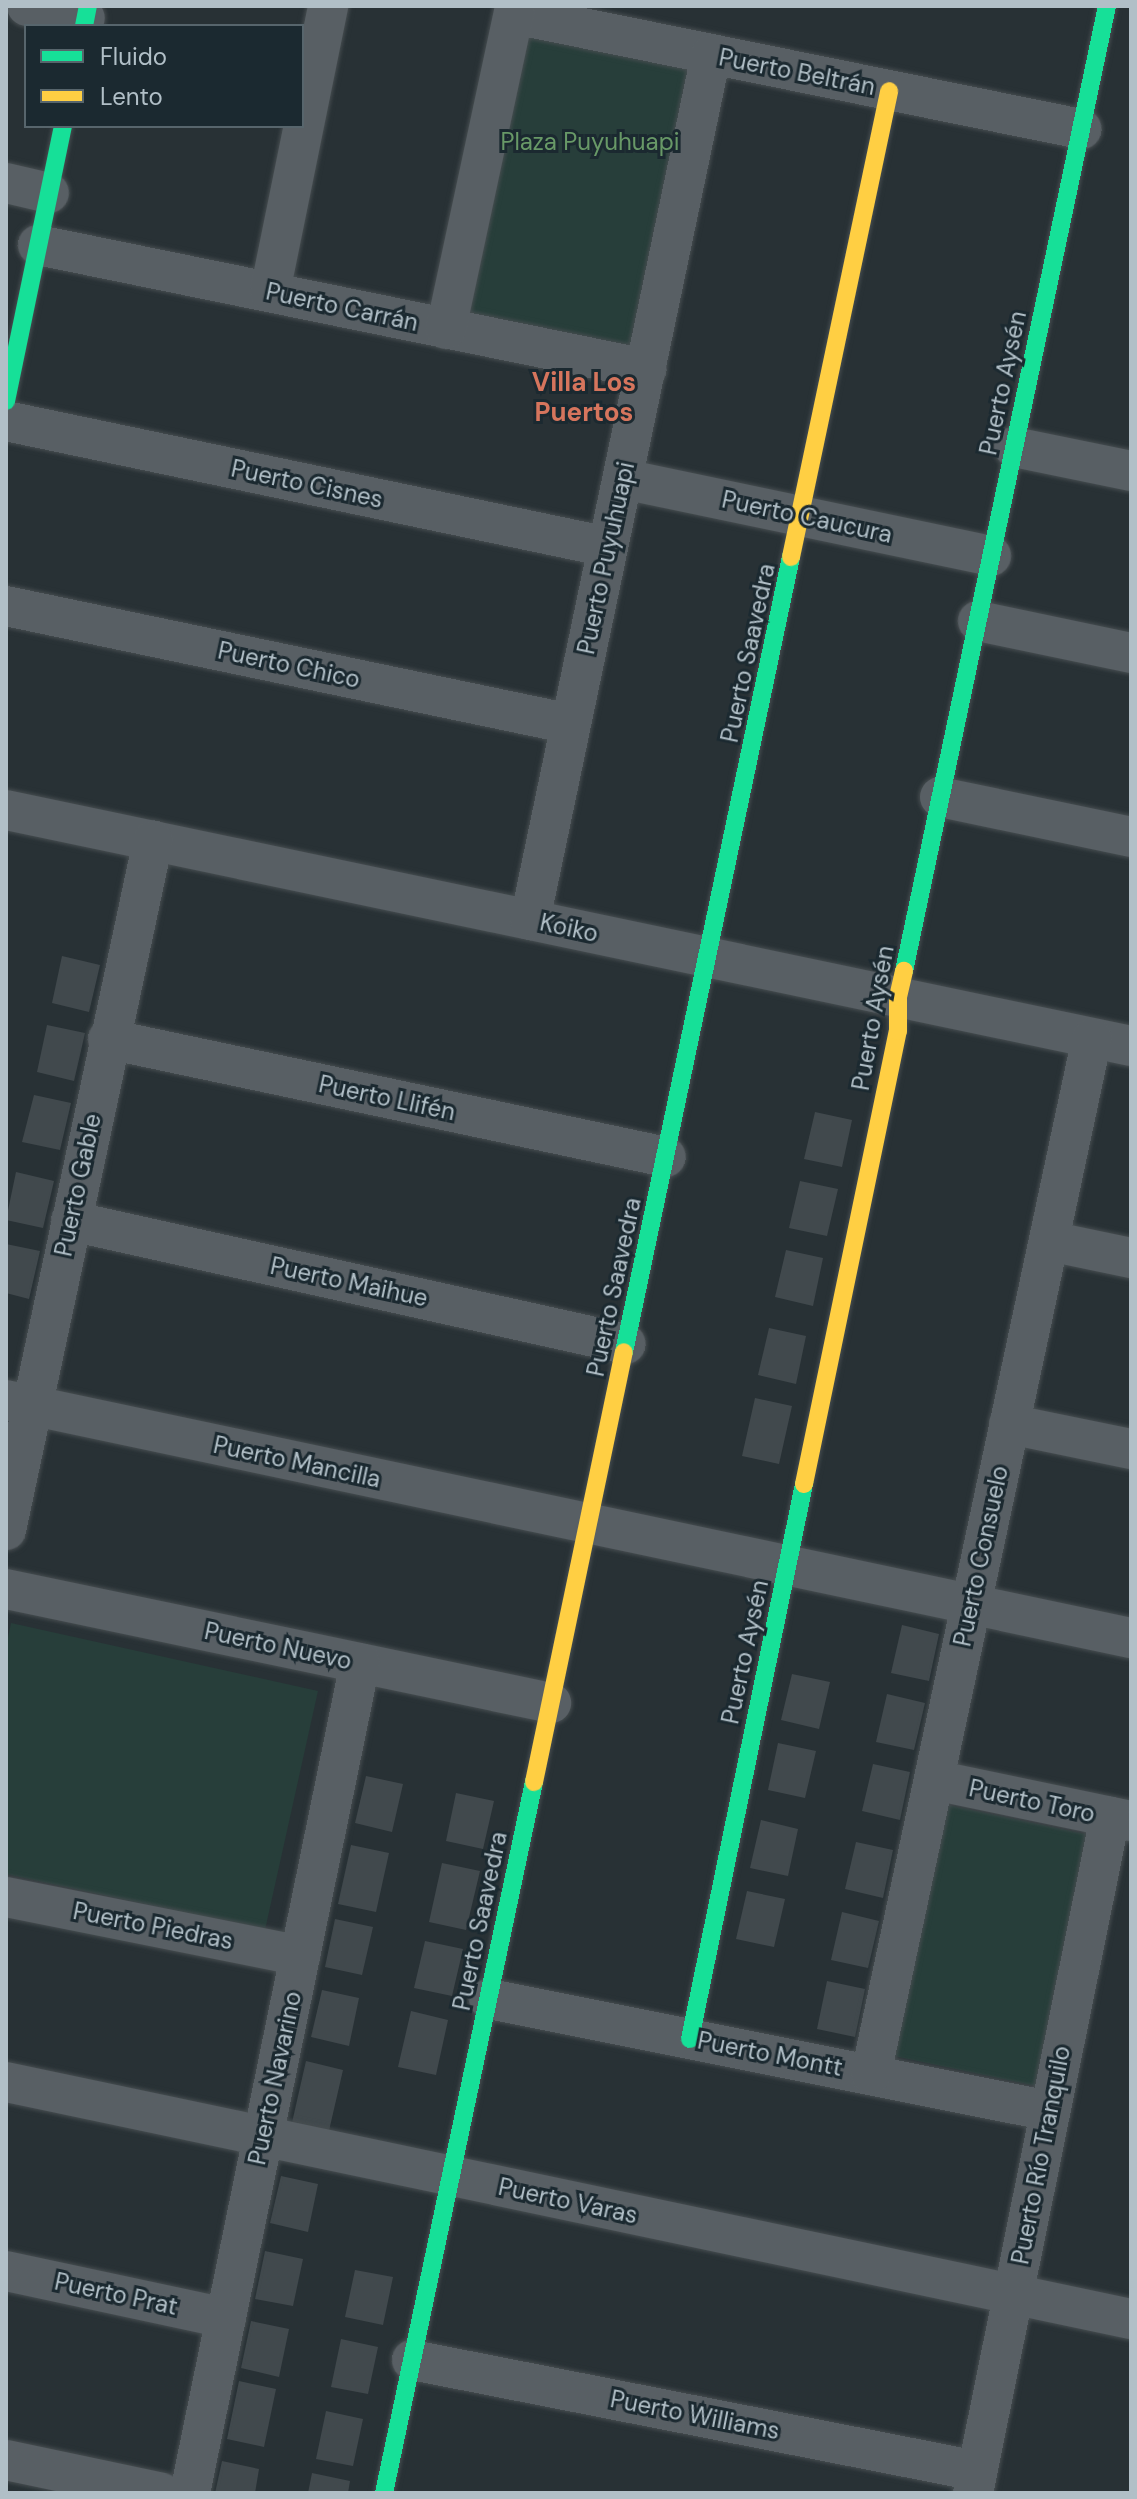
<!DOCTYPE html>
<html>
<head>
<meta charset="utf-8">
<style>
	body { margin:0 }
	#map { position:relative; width:1137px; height:2499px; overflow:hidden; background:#283135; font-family:"DM Sans",sans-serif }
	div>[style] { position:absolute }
	.green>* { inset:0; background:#273e3a }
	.building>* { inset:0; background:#41494d }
	.roads { filter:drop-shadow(0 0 2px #464d50) drop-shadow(0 0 2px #464d50) }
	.street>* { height:40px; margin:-20px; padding:0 20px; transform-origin:20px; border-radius:20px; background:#585f64 }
	.fast>* { height:18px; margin:-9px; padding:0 9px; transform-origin:9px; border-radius:9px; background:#16e098 }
	.slow>* { height:18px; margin:-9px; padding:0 9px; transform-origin:9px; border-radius:9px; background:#ffcf43 }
	span { translate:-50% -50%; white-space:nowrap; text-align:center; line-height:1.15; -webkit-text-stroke:6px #1b2930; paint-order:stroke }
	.street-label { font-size:24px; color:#b1bfc7 }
	.park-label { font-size:24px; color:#689967 }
	.neighbourhood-label { font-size:26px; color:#d6755d; font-weight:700 }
	.frame { position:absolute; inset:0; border:8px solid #b1bfc7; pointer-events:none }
	.legend { position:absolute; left:24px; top:24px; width:280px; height:104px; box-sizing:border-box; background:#1b2930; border:2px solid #57656c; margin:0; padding:10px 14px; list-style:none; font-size:24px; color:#b1bfc7 }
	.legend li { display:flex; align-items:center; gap:16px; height:40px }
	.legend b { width:40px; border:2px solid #57656c }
</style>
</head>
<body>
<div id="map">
	<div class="green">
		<div style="clip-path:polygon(534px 30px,689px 60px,696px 77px,633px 352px,460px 316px,520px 40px)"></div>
		<div style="clip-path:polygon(11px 1623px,318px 1691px,265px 1930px,6px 1874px,6px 1647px)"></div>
		<div style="clip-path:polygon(948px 1805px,1090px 1835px,1036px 2086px,894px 2056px)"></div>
	</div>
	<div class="building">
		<div style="clip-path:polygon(62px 956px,100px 965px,89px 1012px,52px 1003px)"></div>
		<div style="clip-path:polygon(47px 1025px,85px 1033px,74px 1081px,37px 1072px)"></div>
		<div style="clip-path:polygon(34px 1095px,71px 1103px,60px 1150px,22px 1142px)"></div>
		<div style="clip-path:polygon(815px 1112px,852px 1120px,842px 1167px,804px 1159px)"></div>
		<div style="clip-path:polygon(16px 1172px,54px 1181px,43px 1228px,6px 1220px)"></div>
		<div style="clip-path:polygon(800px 1181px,838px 1189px,827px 1236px,789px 1228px)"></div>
		<div style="clip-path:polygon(6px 1244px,40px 1251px,29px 1299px,6px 1293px)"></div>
		<div style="clip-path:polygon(786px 1250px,823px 1258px,813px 1306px,775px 1297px)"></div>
		<div style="clip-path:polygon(769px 1328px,806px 1336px,796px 1384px,758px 1375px)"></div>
		<div style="clip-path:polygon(755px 1398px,792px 1406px,779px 1464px,742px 1456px)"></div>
		<div style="clip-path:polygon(902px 1625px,939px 1634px,929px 1681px,891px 1673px)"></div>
		<div style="clip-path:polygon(792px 1674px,830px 1682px,819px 1729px,781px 1720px)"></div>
		<div style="clip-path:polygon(887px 1694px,925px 1703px,914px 1750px,876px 1742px)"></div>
		<div style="clip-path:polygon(778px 1743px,816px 1751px,805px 1798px,768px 1790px)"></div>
		<div style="clip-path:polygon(873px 1764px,910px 1772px,900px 1820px,862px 1811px)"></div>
		<div style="clip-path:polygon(366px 1776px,403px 1784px,392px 1832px,355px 1823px)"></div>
		<div style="clip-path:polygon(456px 1793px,494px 1801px,483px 1849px,446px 1841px)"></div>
		<div style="clip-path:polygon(761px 1820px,798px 1829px,788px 1876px,750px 1868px)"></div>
		<div style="clip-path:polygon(856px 1842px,893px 1850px,883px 1898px,845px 1889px)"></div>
		<div style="clip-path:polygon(351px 1845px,389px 1853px,376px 1912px,338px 1904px)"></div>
		<div style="clip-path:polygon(442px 1863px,480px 1871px,466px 1930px,429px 1922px)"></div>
		<div style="clip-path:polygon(747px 1891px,785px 1899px,774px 1947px,736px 1939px)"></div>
		<div style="clip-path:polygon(842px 1912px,879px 1921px,868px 1968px,831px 1960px)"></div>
		<div style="clip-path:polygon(335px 1919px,373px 1927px,362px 1975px,325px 1967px)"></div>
		<div style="clip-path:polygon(425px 1941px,463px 1949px,452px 1996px,414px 1988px)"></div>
		<div style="clip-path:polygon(827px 1981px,865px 1989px,855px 2037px,817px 2029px)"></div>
		<div style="clip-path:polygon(322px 1990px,359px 1998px,349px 2046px,311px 2037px)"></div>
		<div style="clip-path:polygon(411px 2011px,448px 2020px,436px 2075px,398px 2067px)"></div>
		<div style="clip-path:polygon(306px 2061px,343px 2070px,328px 2135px,291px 2127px)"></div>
		<div style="clip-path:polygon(281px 2176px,318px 2184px,308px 2232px,270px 2223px)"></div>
		<div style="clip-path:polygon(265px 2251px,303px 2259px,293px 2306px,255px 2299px)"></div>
		<div style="clip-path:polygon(355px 2270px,393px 2277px,383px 2325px,345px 2317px)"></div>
		<div style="clip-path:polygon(251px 2321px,289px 2329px,279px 2377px,241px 2368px)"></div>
		<div style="clip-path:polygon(341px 2339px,378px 2347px,368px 2394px,331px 2387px)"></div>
		<div style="clip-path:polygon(239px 2381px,276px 2389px,264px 2447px,227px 2439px)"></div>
		<div style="clip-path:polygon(326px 2411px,363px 2419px,353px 2466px,316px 2459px)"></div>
		<div style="clip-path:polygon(222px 2461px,259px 2469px,255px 2493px,215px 2493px)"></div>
		<div style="clip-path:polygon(312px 2473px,350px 2481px,348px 2493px,308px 2493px)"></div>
	</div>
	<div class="roads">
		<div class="street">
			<div style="left:27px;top:6px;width:59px;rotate:11.7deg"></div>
			<div style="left:514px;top:14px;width:579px;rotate:11.47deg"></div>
			<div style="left:6px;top:183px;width:44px;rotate:13.1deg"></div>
			<div style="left:38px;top:245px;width:621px;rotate:11.53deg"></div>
			<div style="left:270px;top:292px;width:292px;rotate:-78.5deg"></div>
			<div style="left:446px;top:329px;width:330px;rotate:-77.9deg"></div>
			<div style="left:6px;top:421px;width:615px;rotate:11.82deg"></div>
			<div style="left:1014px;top:447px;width:119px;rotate:11.6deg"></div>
			<div style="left:623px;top:479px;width:376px;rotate:11.8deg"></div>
			<div style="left:6px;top:606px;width:577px;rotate:11.8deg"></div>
			<div style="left:978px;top:621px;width:156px;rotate:11.8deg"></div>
			<div style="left:940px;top:797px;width:195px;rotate:11.8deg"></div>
			<div style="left:6px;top:810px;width:1149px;rotate:11.85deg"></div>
			<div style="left:530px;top:920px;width:884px;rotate:-78.18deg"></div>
			<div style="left:108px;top:1039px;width:570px;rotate:11.94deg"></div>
			<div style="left:71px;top:1221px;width:568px;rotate:12.5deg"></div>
			<div style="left:1049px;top:1241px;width:84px;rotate:11.7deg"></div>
			<div style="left:6px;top:1400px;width:1150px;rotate:11.95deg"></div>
			<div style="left:1009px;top:1424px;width:125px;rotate:11.6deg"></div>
			<div style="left:6px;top:1530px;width:705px;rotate:-77.96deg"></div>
			<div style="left:6px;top:1589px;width:557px;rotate:11.81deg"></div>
			<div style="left:934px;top:1780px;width:201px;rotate:11.8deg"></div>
			<div style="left:6px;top:1897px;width:300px;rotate:11.3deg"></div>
			<div style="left:489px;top:1999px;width:572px;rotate:11.29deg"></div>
			<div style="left:871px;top:2074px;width:1059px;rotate:-77.96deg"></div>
			<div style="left:6px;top:2082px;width:1150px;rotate:11.9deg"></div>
			<div style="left:6px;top:2271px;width:225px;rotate:12.1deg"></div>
			<div style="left:412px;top:2360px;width:576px;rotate:11.11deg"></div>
			<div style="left:6px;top:2460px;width:159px;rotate:11.9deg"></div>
			<div style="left:190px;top:2493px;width:847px;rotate:-78.42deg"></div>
			<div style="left:973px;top:2493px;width:690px;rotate:-78.54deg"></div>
		</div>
		<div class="fast">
			<div style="left:84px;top:26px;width:20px;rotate:-79deg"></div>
			<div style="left:6px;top:401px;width:281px;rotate:-78.3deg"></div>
			<div style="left:904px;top:971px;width:986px;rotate:-78.12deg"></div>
			<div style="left:624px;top:1352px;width:812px;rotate:-78.14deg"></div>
			<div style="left:690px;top:2039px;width:567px;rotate:-78.39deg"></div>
			<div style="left:384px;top:2493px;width:727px;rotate:-78.09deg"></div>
		</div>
		<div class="slow">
			<div style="left:791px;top:557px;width:476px;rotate:-78.1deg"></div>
			<div style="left:804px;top:1484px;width:463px;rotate:-78.3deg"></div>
			<div style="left:898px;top:1031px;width:34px;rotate:-90deg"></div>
			<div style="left:898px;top:997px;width:27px;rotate:-77deg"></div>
			<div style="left:534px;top:1782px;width:439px;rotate:-78.2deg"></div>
		</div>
	</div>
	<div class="street-label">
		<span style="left:797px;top:72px;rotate:11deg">Puerto Beltrán</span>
		<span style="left:342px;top:307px;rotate:12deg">Puerto Carrán</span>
		<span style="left:1003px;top:383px;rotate:-78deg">Puerto Aysén</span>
		<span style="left:307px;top:484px;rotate:12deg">Puerto Cisnes</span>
		<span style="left:807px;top:517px;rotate:12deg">Puerto Caucura</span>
		<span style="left:606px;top:558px;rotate:-78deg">Puerto Puyuhuapi</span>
		<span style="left:748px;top:653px;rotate:-78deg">Puerto Saavedra</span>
		<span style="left:289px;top:665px;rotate:12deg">Puerto Chico</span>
		<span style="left:569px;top:928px;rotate:12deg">Koiko</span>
		<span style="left:873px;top:1018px;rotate:-80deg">Puerto Aysén</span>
		<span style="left:387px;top:1098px;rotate:12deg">Puerto Llifén</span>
		<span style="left:78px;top:1185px;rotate:-78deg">Puerto Gable</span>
		<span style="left:349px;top:1282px;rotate:12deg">Puerto Maihue</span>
		<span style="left:614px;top:1287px;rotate:-78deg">Puerto Saavedra</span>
		<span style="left:297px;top:1462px;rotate:12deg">Puerto Mancilla</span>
		<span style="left:981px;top:1556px;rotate:-78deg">Puerto Consuelo</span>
		<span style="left:278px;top:1646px;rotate:12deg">Puerto Nuevo</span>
		<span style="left:745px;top:1652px;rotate:-78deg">Puerto Aysén</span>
		<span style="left:1032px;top:1801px;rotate:12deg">Puerto Toro</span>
		<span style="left:480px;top:1921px;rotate:-78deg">Puerto Saavedra</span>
		<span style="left:153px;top:1926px;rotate:11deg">Puerto Piedras</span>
		<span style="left:770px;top:2054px;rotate:11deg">Puerto Montt</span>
		<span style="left:275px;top:2078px;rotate:-78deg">Puerto Navarino</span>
		<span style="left:1041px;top:2155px;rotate:-79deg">Puerto Río Tranquilo</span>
		<span style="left:568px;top:2201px;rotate:12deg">Puerto Varas</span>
		<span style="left:116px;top:2294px;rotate:12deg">Puerto Prat</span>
		<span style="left:695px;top:2415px;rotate:11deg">Puerto Williams</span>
	</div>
	<div class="park-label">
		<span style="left:590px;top:142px">Plaza Puyuhuapi</span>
	</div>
	<div class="neighbourhood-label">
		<span style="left:584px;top:398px">Villa Los<br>Puertos</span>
	</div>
	<div class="frame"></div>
	<ul class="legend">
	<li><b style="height:10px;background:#16e098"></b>Fluido</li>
	<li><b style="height:10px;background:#ffcf43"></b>Lento</li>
	</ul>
</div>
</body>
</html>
